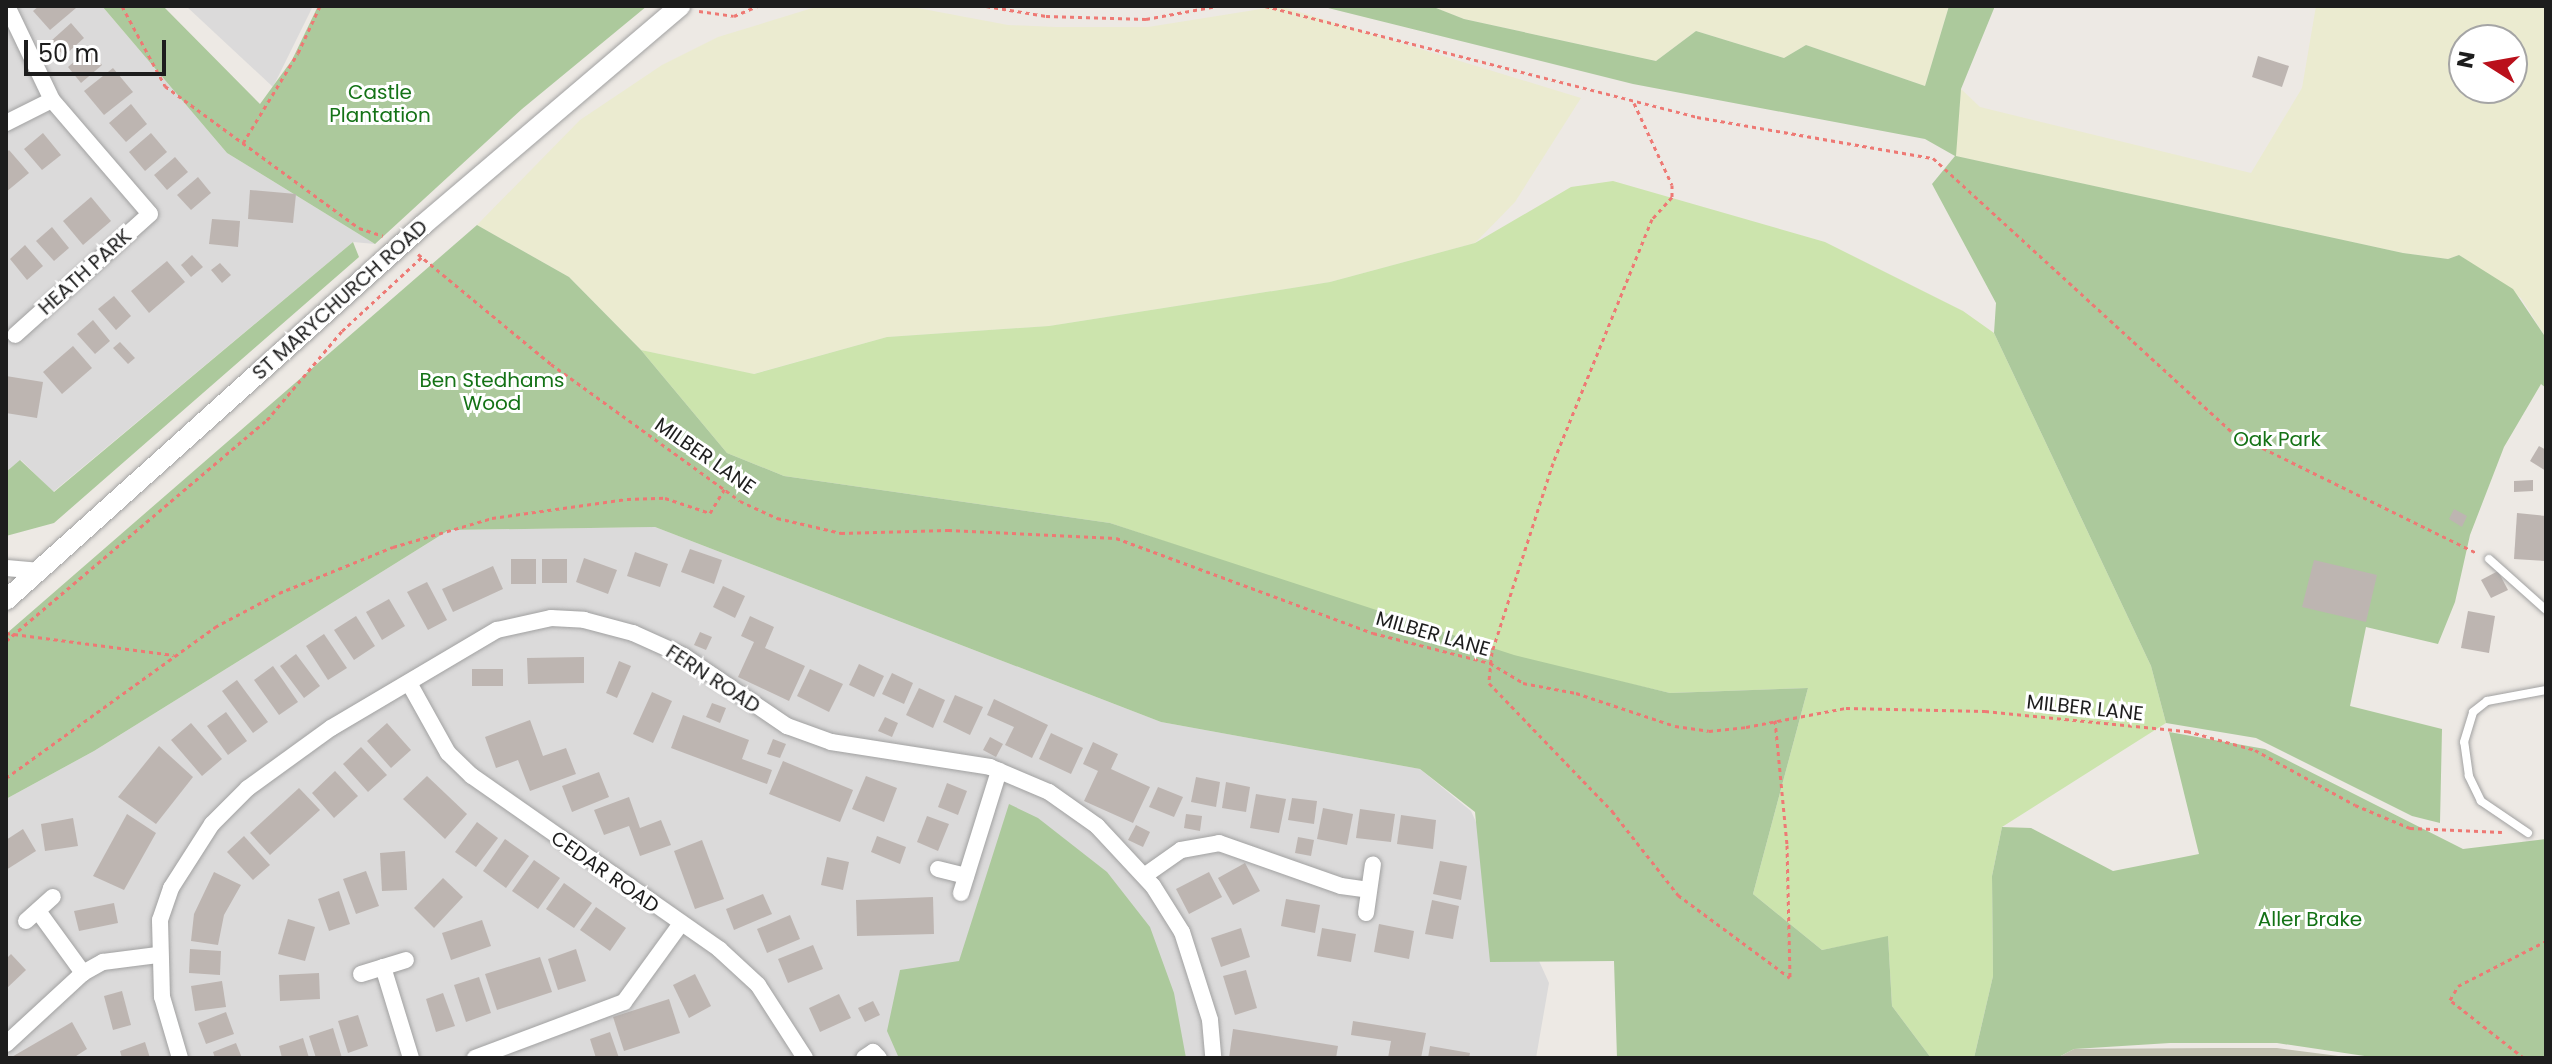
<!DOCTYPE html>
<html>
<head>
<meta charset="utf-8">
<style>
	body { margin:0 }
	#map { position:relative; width:2552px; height:1064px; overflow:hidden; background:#ede9e4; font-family:Poppins,sans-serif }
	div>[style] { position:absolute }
	.residential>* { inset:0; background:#dbdada }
	.construction>* { inset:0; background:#c1c0b0 }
	.farmland>* { inset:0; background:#ebebd0 }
	.grass>* { inset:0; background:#cce4ad }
	.forest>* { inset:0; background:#acc99c }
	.building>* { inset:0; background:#bdb5b1 }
	.path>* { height:3px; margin-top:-1.5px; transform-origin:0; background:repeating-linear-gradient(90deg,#ee7974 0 4px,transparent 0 8px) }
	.roads { filter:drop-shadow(0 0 2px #a1a1a1) drop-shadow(0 0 2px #a1a1a1) }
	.service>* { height:8px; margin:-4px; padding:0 4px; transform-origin:4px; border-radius:4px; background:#fff }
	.minor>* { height:16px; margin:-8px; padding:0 8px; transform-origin:8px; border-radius:8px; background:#fff }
	.tertiary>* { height:20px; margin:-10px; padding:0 10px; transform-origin:10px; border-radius:10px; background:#fff }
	span { translate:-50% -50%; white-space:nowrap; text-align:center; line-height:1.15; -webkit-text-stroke:6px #fff; paint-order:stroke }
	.park-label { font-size:20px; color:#147216 }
	.street-label { font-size:20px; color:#1d1d1d }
	.frame { position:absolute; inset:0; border:8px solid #1d1d1d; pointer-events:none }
	.north { position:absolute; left:2448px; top:24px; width:80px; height:80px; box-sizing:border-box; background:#fff; border:2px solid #a5a5a5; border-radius:50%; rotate:281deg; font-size:22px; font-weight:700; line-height:32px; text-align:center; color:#1d1d1d }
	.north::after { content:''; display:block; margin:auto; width:28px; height:36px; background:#ba101b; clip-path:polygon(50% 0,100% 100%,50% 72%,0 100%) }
	.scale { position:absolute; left:24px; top:40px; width:142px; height:36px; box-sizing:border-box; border:4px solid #1d1d1d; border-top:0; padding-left:10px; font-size:24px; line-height:28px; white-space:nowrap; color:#1d1d1d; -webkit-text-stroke:6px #fff; paint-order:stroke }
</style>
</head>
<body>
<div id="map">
	<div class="residential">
		<div style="clip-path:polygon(6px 6px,102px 6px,227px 153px,375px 244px,353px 242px,53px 492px,21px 460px,6px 472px)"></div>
		<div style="clip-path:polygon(186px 6px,313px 6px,273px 87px)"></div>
		<div style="clip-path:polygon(655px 527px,1161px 722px,1420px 769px,1471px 811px,1549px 983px,1536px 1058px,6px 1058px,6px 799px,94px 751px,449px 530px)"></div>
	</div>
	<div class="construction">
		<div style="clip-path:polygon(2218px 1048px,2277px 1048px,2354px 1058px,2057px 1058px,2074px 1049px)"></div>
	</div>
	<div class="farmland">
		<div style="clip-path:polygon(819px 6px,907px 6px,1008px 25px,1056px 27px,1148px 27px,1280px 6px,1581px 98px,1515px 202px,1475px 243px,1330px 282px,1049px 326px,887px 337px,753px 374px,641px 350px,569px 277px,477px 225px,580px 120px,662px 65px,718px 37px)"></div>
		<div style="clip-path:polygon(1431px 6px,1949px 6px,1925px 86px,1806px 45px,1784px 58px,1696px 31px,1656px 61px,1464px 19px)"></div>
		<div style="clip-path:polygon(evenodd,2316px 6px,2546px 6px,2546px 338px,2521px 298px,2459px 255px,2448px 259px,2403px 253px,1955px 156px,1961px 89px,1980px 107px,2251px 173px,2302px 88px,2316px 6px,2464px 40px,2512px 40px,2512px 88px,2464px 88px,2464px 40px)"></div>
	</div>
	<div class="grass">
		<div style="clip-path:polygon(1613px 181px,1825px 242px,1963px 311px,1994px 333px,2151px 666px,2166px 723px,2002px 827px,1992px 876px,1993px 976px,1974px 1058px,1931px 1058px,1892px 1006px,1888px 937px,1822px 950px,1753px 894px,1808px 688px,1670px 693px,1492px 652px,1110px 523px,784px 476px,727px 453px,641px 350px,754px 374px,887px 337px,1049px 326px,1330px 282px,1475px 243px,1571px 187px)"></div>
	</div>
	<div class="forest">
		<div style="clip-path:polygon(102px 6px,163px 6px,260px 104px,292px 60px,318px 6px,647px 6px,522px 109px,375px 244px,227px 153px)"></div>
		<div style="clip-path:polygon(1320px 6px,1431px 6px,1464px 19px,1656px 61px,1696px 31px,1784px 58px,1806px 45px,1925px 86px,1949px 6px,1995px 6px,1961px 89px,1956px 156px,2403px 253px,2448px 259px,2459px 255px,2513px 289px,2546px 338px,2546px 388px,2541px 384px,2504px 447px,2470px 535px,2455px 602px,2438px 644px,2366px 627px,2350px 706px,2442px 729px,2440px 823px,2412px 816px,2256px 738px,2166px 723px,2151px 666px,1994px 333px,1996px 303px,1932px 184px,1955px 156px,1925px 139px,1633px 84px)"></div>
		<div style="clip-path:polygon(477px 225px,569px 277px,641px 350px,727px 453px,784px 476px,1110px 523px,1514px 655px,1670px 693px,1808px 688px,1753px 894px,1822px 950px,1888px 936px,1892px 1006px,1931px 1058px,1617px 1058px,1614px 961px,1490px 962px,1475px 812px,1420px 769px,1161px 722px,655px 527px,449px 530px,94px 751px,6px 799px,6px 634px)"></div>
		<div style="clip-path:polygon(353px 242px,359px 257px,54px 523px,6px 536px,6px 472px,20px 460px,54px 492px)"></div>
		<div style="clip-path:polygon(2169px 732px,2265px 749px,2463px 849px,2546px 839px,2546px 1058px,2378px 1058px,2277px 1043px,2170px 1043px,2074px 1049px,2057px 1058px,1974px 1058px,1993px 976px,1992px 876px,2002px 827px,2031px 828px,2113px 871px,2199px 854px)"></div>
		<div style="clip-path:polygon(1009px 804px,1038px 818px,1107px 872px,1150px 927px,1174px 993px,1186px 1058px,898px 1056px,887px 1031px,900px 970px,959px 961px)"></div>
	</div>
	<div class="building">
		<div style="clip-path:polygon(39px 6px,74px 6px,76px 8px,50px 30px,33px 11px)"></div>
		<div style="clip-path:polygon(71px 23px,84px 38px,64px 56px,51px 41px)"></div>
		<div style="clip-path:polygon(89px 49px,102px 65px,81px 83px,68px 67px)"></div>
		<div style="clip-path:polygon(2258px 56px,2289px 66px,2282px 87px,2252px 77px)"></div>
		<div style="clip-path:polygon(113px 68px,133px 92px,104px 115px,84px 91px)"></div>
		<div style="clip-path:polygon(131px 104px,147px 124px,126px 142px,109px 123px)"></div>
		<div style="clip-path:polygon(43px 133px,61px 155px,42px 170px,24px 149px)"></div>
		<div style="clip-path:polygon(151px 133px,167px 152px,145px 171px,129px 152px)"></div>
		<div style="clip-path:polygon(9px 150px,29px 173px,6px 192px,6px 153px)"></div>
		<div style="clip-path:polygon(175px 157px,188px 172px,167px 190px,154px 175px)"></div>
		<div style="clip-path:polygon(198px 177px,211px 193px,191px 210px,177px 195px)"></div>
		<div style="clip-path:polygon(250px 190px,296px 194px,293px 223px,248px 219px)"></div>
		<div style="clip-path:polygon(91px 197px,111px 221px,83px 245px,63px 221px)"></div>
		<div style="clip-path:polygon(212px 219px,240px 221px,238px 247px,209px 244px)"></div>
		<div style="clip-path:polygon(52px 227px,69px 248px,54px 261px,36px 241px)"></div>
		<div style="clip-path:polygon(25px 245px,43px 266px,27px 280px,10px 259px)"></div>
		<div style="clip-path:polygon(192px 255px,203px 267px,191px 277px,181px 265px)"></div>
		<div style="clip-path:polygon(167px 261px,185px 282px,149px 313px,131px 291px)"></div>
		<div style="clip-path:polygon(220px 263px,231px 275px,222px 283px,211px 270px)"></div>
		<div style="clip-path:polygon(114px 296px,131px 316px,116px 330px,98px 309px)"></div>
		<div style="clip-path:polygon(93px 320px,110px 341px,95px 354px,77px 334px)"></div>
		<div style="clip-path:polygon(120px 342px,135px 358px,128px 364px,113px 348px)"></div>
		<div style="clip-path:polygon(73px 346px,92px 368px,62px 394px,43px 372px)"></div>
		<div style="clip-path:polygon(6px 376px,43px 382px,37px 418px,6px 413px)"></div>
		<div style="clip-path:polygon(2539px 446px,2546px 450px,2546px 471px,2530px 461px)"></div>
		<div style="clip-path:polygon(2533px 480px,2533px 491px,2514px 492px,2514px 481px)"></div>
		<div style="clip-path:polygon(2454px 509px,2467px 516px,2462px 527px,2449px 519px)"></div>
		<div style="clip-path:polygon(2517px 513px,2546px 516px,2544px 561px,2514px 559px)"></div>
		<div style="clip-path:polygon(690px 549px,722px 560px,714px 584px,681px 572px)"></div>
		<div style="clip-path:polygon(635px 552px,668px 564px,660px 587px,627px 576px)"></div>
		<div style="clip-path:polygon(584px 558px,617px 570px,608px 594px,576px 582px)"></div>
		<div style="clip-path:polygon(511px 559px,536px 559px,536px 584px,511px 584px)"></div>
		<div style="clip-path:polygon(542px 559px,567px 559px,567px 583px,542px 583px)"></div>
		<div style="clip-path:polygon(2314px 560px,2377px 575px,2366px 622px,2302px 607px)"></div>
		<div style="clip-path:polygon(493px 566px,503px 589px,453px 612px,442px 589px)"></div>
		<div style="clip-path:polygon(2498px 571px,2508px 590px,2491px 598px,2481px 580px)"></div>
		<div style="clip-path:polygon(427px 582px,447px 620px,428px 630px,407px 592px)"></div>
		<div style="clip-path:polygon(723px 586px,745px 596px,735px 618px,713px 607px)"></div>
		<div style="clip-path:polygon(389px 599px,405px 626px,382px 640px,366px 612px)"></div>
		<div style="clip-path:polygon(2468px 611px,2495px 616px,2489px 653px,2461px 648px)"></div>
		<div style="clip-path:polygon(356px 616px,375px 646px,354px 660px,334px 630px)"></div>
		<div style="clip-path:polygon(750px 616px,774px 627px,765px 648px,805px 666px,789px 701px,738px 677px,754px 642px,741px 636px)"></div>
		<div style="clip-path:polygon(700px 632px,712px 637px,706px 650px,694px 645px)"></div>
		<div style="clip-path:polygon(324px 634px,347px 668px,328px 680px,306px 646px)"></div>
		<div style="clip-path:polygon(296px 654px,320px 686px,304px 698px,280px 666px)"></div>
		<div style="clip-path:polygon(584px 657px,584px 683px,528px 684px,527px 658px)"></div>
		<div style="clip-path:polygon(619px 661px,631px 666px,617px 698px,606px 693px)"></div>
		<div style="clip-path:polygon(859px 664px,884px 676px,874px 697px,849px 685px)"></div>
		<div style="clip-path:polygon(273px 666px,298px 702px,279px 715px,254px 680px)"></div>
		<div style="clip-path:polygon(472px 669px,503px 669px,503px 686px,472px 686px)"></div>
		<div style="clip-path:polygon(810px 669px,843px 684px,829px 712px,797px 696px)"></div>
		<div style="clip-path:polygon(892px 673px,913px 683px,904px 704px,882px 694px)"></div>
		<div style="clip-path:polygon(237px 680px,268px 722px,253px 733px,222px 691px)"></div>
		<div style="clip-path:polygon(919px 688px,945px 700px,933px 728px,906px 715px)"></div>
		<div style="clip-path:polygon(652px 692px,672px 701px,653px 743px,633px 734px)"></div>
		<div style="clip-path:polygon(955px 695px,983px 707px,970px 735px,943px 722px)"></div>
		<div style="clip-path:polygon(994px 699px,1048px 725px,1032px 758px,1005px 745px,1014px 727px,987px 715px)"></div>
		<div style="clip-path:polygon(712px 703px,726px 708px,720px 723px,706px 717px)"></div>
		<div style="clip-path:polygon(226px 712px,247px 741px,228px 755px,207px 726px)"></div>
		<div style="clip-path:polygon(683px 715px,749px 740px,742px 759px,772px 770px,767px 784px,671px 748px)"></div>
		<div style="clip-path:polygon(885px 717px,898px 723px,892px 737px,878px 731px)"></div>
		<div style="clip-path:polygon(530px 720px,543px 756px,566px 748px,576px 774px,530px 791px,518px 760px,496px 768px,485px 737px)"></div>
		<div style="clip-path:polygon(191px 723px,222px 759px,202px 776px,171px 740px)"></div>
		<div style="clip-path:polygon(387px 723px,411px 750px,391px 768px,367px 741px)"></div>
		<div style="clip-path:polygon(1051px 733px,1083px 748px,1071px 774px,1039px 759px)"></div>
		<div style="clip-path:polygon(990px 737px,1003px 744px,996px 757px,983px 750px)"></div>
		<div style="clip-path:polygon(773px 739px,786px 744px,780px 758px,767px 754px)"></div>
		<div style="clip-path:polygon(1093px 742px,1118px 754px,1111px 769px,1150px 787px,1133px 823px,1084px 801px,1098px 771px,1083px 764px)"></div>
		<div style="clip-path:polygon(159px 746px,193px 777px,156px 824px,118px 797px)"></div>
		<div style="clip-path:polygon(361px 747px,387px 775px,368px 792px,343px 764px)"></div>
		<div style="clip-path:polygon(783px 761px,853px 790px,840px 822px,769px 794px)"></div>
		<div style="clip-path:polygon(335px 771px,358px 796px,334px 818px,312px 793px)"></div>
		<div style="clip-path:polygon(599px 772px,609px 797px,572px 812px,562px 786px)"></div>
		<div style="clip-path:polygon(427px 776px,467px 814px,445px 839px,403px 799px)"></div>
		<div style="clip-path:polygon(866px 776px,897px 788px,884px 822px,852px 809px)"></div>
		<div style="clip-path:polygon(1196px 777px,1220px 782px,1216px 807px,1191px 802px)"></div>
		<div style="clip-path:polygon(1226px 782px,1250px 787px,1246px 812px,1222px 808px)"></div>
		<div style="clip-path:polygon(947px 783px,967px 791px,958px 815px,938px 807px)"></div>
		<div style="clip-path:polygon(1158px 787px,1183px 797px,1174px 817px,1149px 807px)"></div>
		<div style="clip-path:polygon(299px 788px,320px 810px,270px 855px,250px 833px)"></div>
		<div style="clip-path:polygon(1256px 794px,1286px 799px,1279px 833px,1250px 828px)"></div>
		<div style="clip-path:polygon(629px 797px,640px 828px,661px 820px,671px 845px,640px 856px,629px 826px,604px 835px,594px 810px)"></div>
		<div style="clip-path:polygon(1292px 798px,1317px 801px,1314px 824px,1288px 820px)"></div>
		<div style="clip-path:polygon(1323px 808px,1353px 814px,1347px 845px,1317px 839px)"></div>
		<div style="clip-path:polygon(1360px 809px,1395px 814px,1391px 842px,1356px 838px)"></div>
		<div style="clip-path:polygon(127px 814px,156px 833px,124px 890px,93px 876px)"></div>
		<div style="clip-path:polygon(1186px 814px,1202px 816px,1200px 831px,1184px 828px)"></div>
		<div style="clip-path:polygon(1401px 815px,1436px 820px,1433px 849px,1397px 844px)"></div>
		<div style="clip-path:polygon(927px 816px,949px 824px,938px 851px,917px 842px)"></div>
		<div style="clip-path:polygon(73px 818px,78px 846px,45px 851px,41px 824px)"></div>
		<div style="clip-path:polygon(477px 822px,498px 838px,476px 867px,455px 852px)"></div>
		<div style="clip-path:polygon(1136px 825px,1150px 832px,1143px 847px,1128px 840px)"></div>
		<div style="clip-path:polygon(23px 829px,36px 851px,6px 870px,6px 840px)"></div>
		<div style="clip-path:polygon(244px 836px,270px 865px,253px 880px,227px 852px)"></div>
		<div style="clip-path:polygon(877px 836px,906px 847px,900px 864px,871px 852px)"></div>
		<div style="clip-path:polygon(1298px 837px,1314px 840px,1311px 856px,1295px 853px)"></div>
		<div style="clip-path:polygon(505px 839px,529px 856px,506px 888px,483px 871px)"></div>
		<div style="clip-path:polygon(702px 840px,724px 899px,695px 909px,674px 851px)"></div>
		<div style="clip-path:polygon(405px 851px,407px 890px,382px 891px,380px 853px)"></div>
		<div style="clip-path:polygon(827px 857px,849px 862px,843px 890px,821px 885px)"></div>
		<div style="clip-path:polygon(534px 860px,560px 878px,538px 909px,512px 891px)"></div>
		<div style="clip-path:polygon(1440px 861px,1467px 866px,1461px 900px,1433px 894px)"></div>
		<div style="clip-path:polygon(1245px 863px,1260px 891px,1233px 905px,1218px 878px)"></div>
		<div style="clip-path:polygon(366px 871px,379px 906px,356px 914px,343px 879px)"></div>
		<div style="clip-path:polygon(214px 872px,241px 885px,224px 915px,218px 945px,191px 941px,194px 914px)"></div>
		<div style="clip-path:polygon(1209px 872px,1222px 897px,1189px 914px,1176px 889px)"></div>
		<div style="clip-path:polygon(443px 878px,463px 897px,434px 928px,414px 908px)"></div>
		<div style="clip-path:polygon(564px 883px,592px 903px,574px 928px,546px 909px)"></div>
		<div style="clip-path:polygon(339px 891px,350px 924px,329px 931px,318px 899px)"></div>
		<div style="clip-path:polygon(763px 894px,772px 914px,734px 930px,726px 909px)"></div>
		<div style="clip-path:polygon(933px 897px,934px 934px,857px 936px,856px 900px)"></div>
		<div style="clip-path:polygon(1286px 899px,1320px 905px,1315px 933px,1281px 926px)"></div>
		<div style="clip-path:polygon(1432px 900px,1459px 906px,1453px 939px,1425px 934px)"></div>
		<div style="clip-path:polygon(114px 903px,118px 923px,79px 931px,74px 911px)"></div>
		<div style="clip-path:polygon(596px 907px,626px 928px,610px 951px,580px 930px)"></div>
		<div style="clip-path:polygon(790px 915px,800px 939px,767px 953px,757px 929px)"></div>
		<div style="clip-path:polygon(288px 919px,315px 927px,305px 961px,278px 954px)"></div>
		<div style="clip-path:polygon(482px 920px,491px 946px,451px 960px,442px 933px)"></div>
		<div style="clip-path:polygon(1379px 924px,1414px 931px,1409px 959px,1374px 952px)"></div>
		<div style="clip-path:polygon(1241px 928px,1250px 957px,1221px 967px,1211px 938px)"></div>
		<div style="clip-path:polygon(1322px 928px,1356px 934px,1351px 962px,1317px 956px)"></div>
		<div style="clip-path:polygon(813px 945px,823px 969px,788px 983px,778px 959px)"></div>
		<div style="clip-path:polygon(190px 949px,221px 951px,220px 975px,189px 973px)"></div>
		<div style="clip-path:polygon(576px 949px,586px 981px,558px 990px,548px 959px)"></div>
		<div style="clip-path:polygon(11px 954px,26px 970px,6px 989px,6px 959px)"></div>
		<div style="clip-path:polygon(540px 957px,552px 992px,497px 1010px,485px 974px)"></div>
		<div style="clip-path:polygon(1246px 970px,1257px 1008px,1235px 1015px,1223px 976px)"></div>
		<div style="clip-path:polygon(319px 973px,320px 999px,280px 1001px,279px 975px)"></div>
		<div style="clip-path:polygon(695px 974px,711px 1006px,689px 1018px,673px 985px)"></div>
		<div style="clip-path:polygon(479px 977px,491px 1013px,466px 1022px,454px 985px)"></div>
		<div style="clip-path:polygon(222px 981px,226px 1007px,195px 1011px,191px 986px)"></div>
		<div style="clip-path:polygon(122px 991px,131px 1025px,113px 1030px,104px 996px)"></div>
		<div style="clip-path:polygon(443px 993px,455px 1026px,436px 1032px,426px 999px)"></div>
		<div style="clip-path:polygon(839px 994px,851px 1018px,820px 1032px,809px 1008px)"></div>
		<div style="clip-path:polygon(669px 999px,680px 1033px,624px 1051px,613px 1017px)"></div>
		<div style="clip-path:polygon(873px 1001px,880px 1015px,865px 1022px,858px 1008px)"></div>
		<div style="clip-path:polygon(226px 1012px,234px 1034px,206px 1044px,198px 1023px)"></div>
		<div style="clip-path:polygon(358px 1015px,368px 1046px,348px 1053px,338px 1021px)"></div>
		<div style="clip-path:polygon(1353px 1021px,1426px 1033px,1421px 1058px,1388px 1058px,1391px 1041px,1351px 1035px)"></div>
		<div style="clip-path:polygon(72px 1022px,87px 1049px,73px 1058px,10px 1058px)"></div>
		<div style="clip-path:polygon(333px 1028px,342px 1058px,316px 1058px,309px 1036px)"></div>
		<div style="clip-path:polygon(1233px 1029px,1338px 1046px,1336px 1058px,1229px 1058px)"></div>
		<div style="clip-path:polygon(610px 1032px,619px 1058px,596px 1058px,590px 1039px)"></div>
		<div style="clip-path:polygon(303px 1038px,309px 1058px,282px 1058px,279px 1046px)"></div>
		<div style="clip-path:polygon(145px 1042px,150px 1058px,122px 1058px,120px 1051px)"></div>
		<div style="clip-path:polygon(236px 1043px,242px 1058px,215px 1058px,213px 1052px)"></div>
		<div style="clip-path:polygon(1430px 1046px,1470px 1053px,1469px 1058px,1428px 1058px)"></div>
	</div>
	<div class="path">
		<div style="left:122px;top:6px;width:91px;rotate:61.7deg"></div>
		<div style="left:165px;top:86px;width:240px;rotate:36.2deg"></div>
		<div style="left:359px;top:228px;width:25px;rotate:18deg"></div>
		<div style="left:986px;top:6px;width:61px;rotate:9.5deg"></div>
		<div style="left:1046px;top:16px;width:100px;rotate:1.7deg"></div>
		<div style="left:1146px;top:19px;width:72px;rotate:-10.4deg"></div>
		<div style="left:1265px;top:6px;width:446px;rotate:14.4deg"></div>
		<div style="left:1697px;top:117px;width:240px;rotate:9.9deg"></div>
		<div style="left:1933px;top:158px;width:408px;rotate:42.5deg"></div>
		<div style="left:2234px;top:434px;width:271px;rotate:26.1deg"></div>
		<div style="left:699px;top:11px;width:35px;rotate:8deg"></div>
		<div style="left:734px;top:16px;width:26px;rotate:-23deg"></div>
		<div style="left:1634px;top:103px;width:90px;rotate:65.1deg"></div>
		<div style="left:1672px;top:185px;width:12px;rotate:90deg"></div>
		<div style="left:1672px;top:197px;width:30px;rotate:132deg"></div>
		<div style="left:1652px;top:219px;width:263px;rotate:112.1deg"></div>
		<div style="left:1553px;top:463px;width:199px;rotate:107.9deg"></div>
		<div style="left:1492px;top:652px;width:31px;rotate:96deg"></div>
		<div style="left:1489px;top:683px;width:178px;rotate:46.1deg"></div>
		<div style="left:1612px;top:811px;width:107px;rotate:51.8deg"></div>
		<div style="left:1678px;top:895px;width:139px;rotate:36.5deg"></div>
		<div style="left:243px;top:143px;width:105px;rotate:-58.6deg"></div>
		<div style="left:298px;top:53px;width:52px;rotate:-64.9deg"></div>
		<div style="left:418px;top:254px;width:173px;rotate:39.6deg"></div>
		<div style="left:551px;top:364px;width:233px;rotate:35.9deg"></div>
		<div style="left:740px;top:501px;width:41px;rotate:24.7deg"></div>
		<div style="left:777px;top:518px;width:66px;rotate:13.2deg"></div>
		<div style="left:841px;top:533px;width:107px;rotate:-1.6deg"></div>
		<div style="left:948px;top:530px;width:168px;rotate:2.7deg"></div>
		<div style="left:1116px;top:538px;width:274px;rotate:20.3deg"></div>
		<div style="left:1373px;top:633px;width:121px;rotate:14.4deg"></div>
		<div style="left:1490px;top:663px;width:39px;rotate:31deg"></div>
		<div style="left:1523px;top:683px;width:54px;rotate:10.7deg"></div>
		<div style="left:1576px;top:693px;width:104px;rotate:18.4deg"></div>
		<div style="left:1675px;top:726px;width:34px;rotate:8deg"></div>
		<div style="left:1709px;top:731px;width:37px;rotate:-6deg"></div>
		<div style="left:1746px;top:727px;width:102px;rotate:-10.8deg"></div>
		<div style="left:1846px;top:708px;width:139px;rotate:1.2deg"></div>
		<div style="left:1985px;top:711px;width:203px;rotate:5.7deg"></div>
		<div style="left:2187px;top:731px;width:71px;rotate:15.6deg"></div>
		<div style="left:2255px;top:750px;width:114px;rotate:28.8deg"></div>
		<div style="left:2355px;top:805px;width:60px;rotate:22.7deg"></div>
		<div style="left:2410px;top:828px;width:92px;rotate:2.5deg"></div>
		<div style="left:6px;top:633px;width:169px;rotate:7.5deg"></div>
		<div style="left:6px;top:641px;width:342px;rotate:-40.3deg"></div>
		<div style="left:267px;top:420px;width:116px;rotate:-49.9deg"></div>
		<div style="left:342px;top:331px;width:109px;rotate:-42.8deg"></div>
		<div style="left:1775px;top:720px;width:126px;rotate:84.5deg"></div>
		<div style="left:1787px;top:845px;width:133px;rotate:88.7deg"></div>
		<div style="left:6px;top:778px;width:258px;rotate:-35.8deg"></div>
		<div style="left:215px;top:627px;width:72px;rotate:-28deg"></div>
		<div style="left:279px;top:593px;width:123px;rotate:-22deg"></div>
		<div style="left:393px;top:547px;width:103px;rotate:-16.3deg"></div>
		<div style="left:492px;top:518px;width:136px;rotate:-8deg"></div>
		<div style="left:627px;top:499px;width:38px;rotate:-2deg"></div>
		<div style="left:665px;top:498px;width:47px;rotate:18.4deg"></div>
		<div style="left:710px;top:513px;width:29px;rotate:-59deg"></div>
		<div style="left:2524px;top:1058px;width:94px;rotate:-141.9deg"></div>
		<div style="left:2450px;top:1000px;width:16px;rotate:-60deg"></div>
		<div style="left:2458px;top:986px;width:99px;rotate:-27.1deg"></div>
	</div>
	<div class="roads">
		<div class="service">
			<div style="left:2489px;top:559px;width:76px;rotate:41.8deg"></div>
			<div style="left:2528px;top:833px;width:57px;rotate:-145.8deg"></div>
			<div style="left:2481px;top:801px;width:28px;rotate:-116deg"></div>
			<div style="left:2469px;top:776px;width:34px;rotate:-98deg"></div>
			<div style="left:2464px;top:742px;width:31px;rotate:-73deg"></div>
			<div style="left:2473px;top:712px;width:18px;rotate:-38deg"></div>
			<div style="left:2487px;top:701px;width:60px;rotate:-10.6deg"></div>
		</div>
		<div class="minor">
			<div style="left:7px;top:6px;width:104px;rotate:64.4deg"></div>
			<div style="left:52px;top:100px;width:150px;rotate:49.3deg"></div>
			<div style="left:150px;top:214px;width:181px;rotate:138.1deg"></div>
			<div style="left:6px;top:123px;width:51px;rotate:-26.6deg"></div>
			<div style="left:6px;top:568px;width:32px;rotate:5deg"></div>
			<div style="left:409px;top:683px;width:80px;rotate:60.9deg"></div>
			<div style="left:448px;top:753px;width:33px;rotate:44deg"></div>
			<div style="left:472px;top:776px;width:302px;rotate:35deg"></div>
			<div style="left:719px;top:949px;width:53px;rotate:42.7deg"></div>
			<div style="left:758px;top:985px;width:87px;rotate:57.2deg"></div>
			<div style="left:938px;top:869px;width:29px;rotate:14deg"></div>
			<div style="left:1144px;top:876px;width:45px;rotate:-35.1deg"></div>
			<div style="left:1181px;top:850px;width:39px;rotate:-10deg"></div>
			<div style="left:1219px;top:843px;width:129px;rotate:19.4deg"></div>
			<div style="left:1341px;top:886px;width:28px;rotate:8deg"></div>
			<div style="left:961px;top:893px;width:128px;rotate:-72.7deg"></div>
			<div style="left:38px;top:911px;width:77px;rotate:54deg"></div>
			<div style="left:1366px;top:913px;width:49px;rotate:-81.9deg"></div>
			<div style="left:26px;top:921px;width:36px;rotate:-42deg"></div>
			<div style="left:383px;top:967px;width:95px;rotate:72.9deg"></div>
			<div style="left:361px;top:974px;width:47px;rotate:-17.3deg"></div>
			<div style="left:6px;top:1044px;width:105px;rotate:-42.7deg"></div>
			<div style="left:83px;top:973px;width:23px;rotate:-29deg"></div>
			<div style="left:103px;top:962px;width:55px;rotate:-7.3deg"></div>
			<div style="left:180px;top:1058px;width:64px;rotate:-106.4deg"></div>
			<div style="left:162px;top:997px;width:77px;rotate:-91.5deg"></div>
			<div style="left:160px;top:920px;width:34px;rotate:-71deg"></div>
			<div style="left:171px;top:888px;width:76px;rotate:-57.4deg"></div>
			<div style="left:212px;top:824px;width:51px;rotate:-45deg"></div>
			<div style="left:248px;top:788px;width:102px;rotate:-35.9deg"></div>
			<div style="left:331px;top:728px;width:193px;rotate:-30.6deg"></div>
			<div style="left:497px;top:630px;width:55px;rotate:-12.5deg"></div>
			<div style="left:551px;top:618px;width:33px;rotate:3deg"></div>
			<div style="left:584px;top:620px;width:51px;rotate:14.9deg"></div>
			<div style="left:633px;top:633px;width:56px;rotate:24.3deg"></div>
			<div style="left:684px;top:656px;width:125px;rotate:34.2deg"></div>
			<div style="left:787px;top:726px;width:47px;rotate:20deg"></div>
			<div style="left:831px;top:742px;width:161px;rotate:8.9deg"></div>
			<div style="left:990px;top:767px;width:64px;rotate:23deg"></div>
			<div style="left:1049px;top:792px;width:59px;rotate:35.3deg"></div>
			<div style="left:1097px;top:826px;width:82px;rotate:47deg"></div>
			<div style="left:1153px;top:886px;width:54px;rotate:57.8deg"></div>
			<div style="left:1182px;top:932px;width:92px;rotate:72.3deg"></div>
			<div style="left:1210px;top:1020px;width:38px;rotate:85deg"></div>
			<div style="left:475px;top:1058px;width:159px;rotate:-20.6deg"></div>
			<div style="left:624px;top:1002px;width:95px;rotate:-54deg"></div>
			<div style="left:864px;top:1058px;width:11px;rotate:-34deg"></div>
			<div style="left:873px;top:1052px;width:8px;rotate:45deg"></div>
		</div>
		<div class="tertiary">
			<div style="left:6px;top:600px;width:561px;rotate:-41.96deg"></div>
			<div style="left:423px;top:225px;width:338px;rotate:-40.4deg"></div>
		</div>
	</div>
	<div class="park-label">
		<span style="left:380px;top:104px">Castle<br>Plantation</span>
		<span style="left:492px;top:392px">Ben Stedhams<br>Wood</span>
		<span style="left:2277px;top:439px">Oak Park</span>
		<span style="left:2310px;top:919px">Aller Brake</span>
	</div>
	<div class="street-label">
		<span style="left:85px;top:272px;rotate:-42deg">HEATH PARK</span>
		<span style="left:340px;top:300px;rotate:-42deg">ST MARYCHURCH ROAD</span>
		<span style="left:705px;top:456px;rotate:35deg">MILBER LANE</span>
		<span style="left:1433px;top:634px;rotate:16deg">MILBER LANE</span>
		<span style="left:713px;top:679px;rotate:33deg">FERN ROAD</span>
		<span style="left:2085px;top:708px;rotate:6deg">MILBER LANE</span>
		<span style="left:605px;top:872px;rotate:35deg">CEDAR ROAD</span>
	</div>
	<div class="frame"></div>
	<div class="north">N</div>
	<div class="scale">50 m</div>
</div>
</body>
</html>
